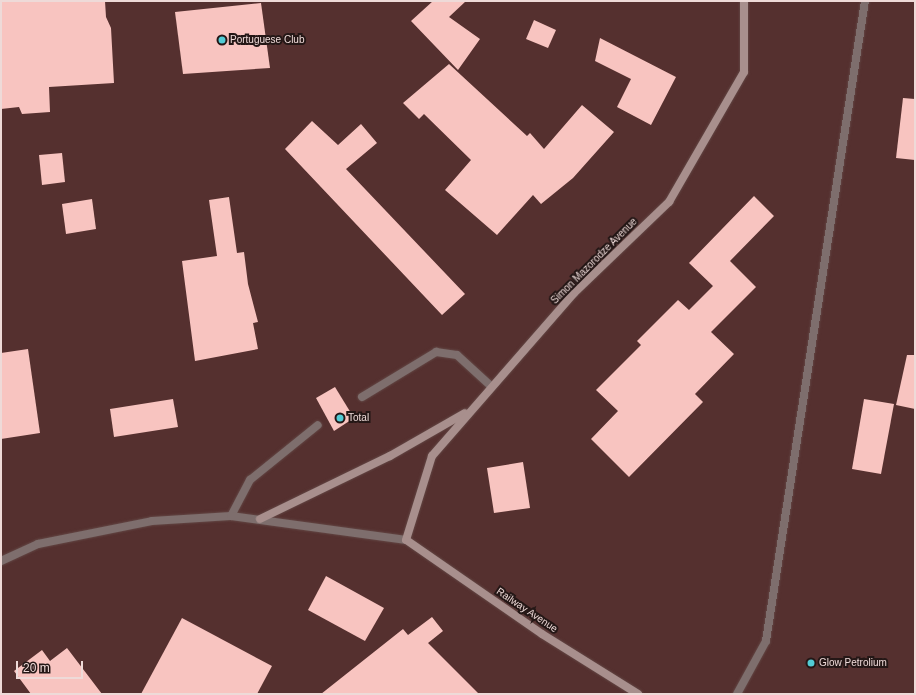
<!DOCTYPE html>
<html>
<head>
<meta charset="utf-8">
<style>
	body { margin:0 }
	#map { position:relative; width:916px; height:695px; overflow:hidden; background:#472a28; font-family:Helvetica,sans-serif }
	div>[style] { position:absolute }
	.built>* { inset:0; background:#55302f }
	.building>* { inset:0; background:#f8c4c0 }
	.roads { filter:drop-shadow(0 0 1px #624644) drop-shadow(0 0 1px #624644) }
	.service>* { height:8px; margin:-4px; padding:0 4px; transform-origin:4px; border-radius:4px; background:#7e6e6d }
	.minor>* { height:8px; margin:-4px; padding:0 4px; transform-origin:4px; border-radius:4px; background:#7e6e6d }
	.tertiary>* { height:8px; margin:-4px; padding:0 4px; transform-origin:4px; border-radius:4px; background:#7e6e6d }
	.secondary>* { height:8px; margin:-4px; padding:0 4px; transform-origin:4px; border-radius:4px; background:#a88f8d }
	.dots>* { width:11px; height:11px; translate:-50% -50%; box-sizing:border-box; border:2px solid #241716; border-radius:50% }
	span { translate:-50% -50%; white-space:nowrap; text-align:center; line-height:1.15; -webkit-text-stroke:4px #241716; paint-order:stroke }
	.poi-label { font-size:10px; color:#eedad8 }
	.left { translate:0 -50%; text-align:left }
	.street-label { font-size:10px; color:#eedad8 }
	.frame { position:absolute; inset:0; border:2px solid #eedad8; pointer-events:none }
	.scale { position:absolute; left:16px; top:661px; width:67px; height:18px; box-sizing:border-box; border:2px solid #eedad8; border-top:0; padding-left:5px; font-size:12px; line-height:14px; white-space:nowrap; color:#eedad8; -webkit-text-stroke:3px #241716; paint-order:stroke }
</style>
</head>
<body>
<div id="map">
	<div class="built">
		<div style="clip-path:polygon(1px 1px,915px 1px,915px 694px,1px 694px)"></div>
	</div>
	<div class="building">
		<div style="clip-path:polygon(1px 1px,105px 1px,106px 17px,111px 28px,114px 83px,49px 87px,50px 112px,22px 114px,19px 107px,1px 109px)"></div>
		<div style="clip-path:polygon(433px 1px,466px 1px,449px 17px,480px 39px,458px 70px,411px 21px)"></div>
		<div style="clip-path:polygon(261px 3px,270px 68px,183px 74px,175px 12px)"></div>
		<div style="clip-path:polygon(534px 20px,556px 30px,548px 48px,526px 39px)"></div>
		<div style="clip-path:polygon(600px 38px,676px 77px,651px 125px,617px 107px,631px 79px,595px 61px)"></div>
		<div style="clip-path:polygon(449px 64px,527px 136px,530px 133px,544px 149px,582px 105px,614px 132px,573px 178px,541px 204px,533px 195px,497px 235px,445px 190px,471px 160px,424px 114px,419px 119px,403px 103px)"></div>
		<div style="clip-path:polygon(903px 98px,915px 99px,915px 160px,896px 158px)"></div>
		<div style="clip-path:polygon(312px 121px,338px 145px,361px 124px,377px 143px,346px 169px,465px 294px,442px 315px,285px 149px)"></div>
		<div style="clip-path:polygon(62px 153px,65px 182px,42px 185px,39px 155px)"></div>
		<div style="clip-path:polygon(754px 196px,774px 216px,730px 261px,756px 287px,711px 332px,734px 354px,695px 394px,703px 402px,629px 477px,591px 439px,618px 411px,596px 390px,641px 345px,637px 341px,678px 300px,689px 310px,713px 286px,689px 263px)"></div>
		<div style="clip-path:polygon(229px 197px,237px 253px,244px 252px,248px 284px,258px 322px,253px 323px,258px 349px,195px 361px,182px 261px,217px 256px,209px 200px)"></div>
		<div style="clip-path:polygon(92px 199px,96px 229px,66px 234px,62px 204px)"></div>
		<div style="clip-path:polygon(28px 349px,40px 433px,1px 439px,1px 353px)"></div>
		<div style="clip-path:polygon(907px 355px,915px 355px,915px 409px,896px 405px)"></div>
		<div style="clip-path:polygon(335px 387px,354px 418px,334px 431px,316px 398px)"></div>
		<div style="clip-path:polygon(173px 399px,178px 427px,114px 437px,110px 409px)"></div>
		<div style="clip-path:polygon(864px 399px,894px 404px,881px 474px,852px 469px)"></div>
		<div style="clip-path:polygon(523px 462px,530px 508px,494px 513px,487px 468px)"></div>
		<div style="clip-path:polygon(326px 576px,384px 608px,365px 641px,308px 610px)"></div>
		<div style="clip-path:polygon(432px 617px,443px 631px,428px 643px,479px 694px,321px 694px,403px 629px,408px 635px)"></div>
		<div style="clip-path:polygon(182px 618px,272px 666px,257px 694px,141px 694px)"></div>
		<div style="clip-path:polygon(67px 648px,102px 694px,31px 694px,14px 671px,42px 650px,50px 661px)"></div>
	</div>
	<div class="roads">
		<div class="service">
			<div style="left:362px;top:397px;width:87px;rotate:-31.3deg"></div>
			<div style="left:436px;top:352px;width:21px;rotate:8deg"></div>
			<div style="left:457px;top:355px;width:47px;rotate:42.4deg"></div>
			<div style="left:231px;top:516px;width:41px;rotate:-62.2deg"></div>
			<div style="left:250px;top:480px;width:87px;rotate:-39deg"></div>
		</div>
		<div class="minor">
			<div style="left:737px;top:694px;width:60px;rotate:-61.3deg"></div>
			<div style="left:766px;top:641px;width:648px;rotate:-81.21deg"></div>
		</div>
		<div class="tertiary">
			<div style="left:1px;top:561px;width:41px;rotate:-24.7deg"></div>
			<div style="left:38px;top:544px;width:116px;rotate:-11.4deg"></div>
			<div style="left:152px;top:521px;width:79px;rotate:-3.6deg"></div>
			<div style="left:231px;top:516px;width:177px;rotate:7.8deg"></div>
		</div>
		<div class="secondary">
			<div style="left:260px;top:519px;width:144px;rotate:-25.9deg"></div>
			<div style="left:390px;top:456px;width:86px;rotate:-29.8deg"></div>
			<div style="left:638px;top:694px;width:113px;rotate:-148deg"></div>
			<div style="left:542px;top:634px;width:165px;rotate:-145.3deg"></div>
			<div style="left:406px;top:540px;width:88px;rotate:-72.8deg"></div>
			<div style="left:432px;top:456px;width:216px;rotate:-48.9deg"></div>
			<div style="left:574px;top:293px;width:132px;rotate:-43.8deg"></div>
			<div style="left:669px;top:202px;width:150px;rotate:-60deg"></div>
			<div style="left:744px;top:72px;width:71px;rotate:-90deg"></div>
		</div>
	</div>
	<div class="dots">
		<div style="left:222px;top:40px;background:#52ccd5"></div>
		<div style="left:340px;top:418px;background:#52ccd5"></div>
		<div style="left:811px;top:663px;background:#52ccd5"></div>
	</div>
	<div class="poi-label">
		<span class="left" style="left:230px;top:40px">Portuguese Club</span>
		<span class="left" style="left:348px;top:418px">Total</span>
		<span class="left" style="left:819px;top:663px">Glow Petrolium</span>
	</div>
	<div class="street-label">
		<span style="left:594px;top:261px;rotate:-45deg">Simon Mazorodze Avenue</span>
		<span style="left:527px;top:610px;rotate:34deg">Railway Avenue</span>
	</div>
	<div class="frame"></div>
	<div class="scale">20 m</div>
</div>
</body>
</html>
